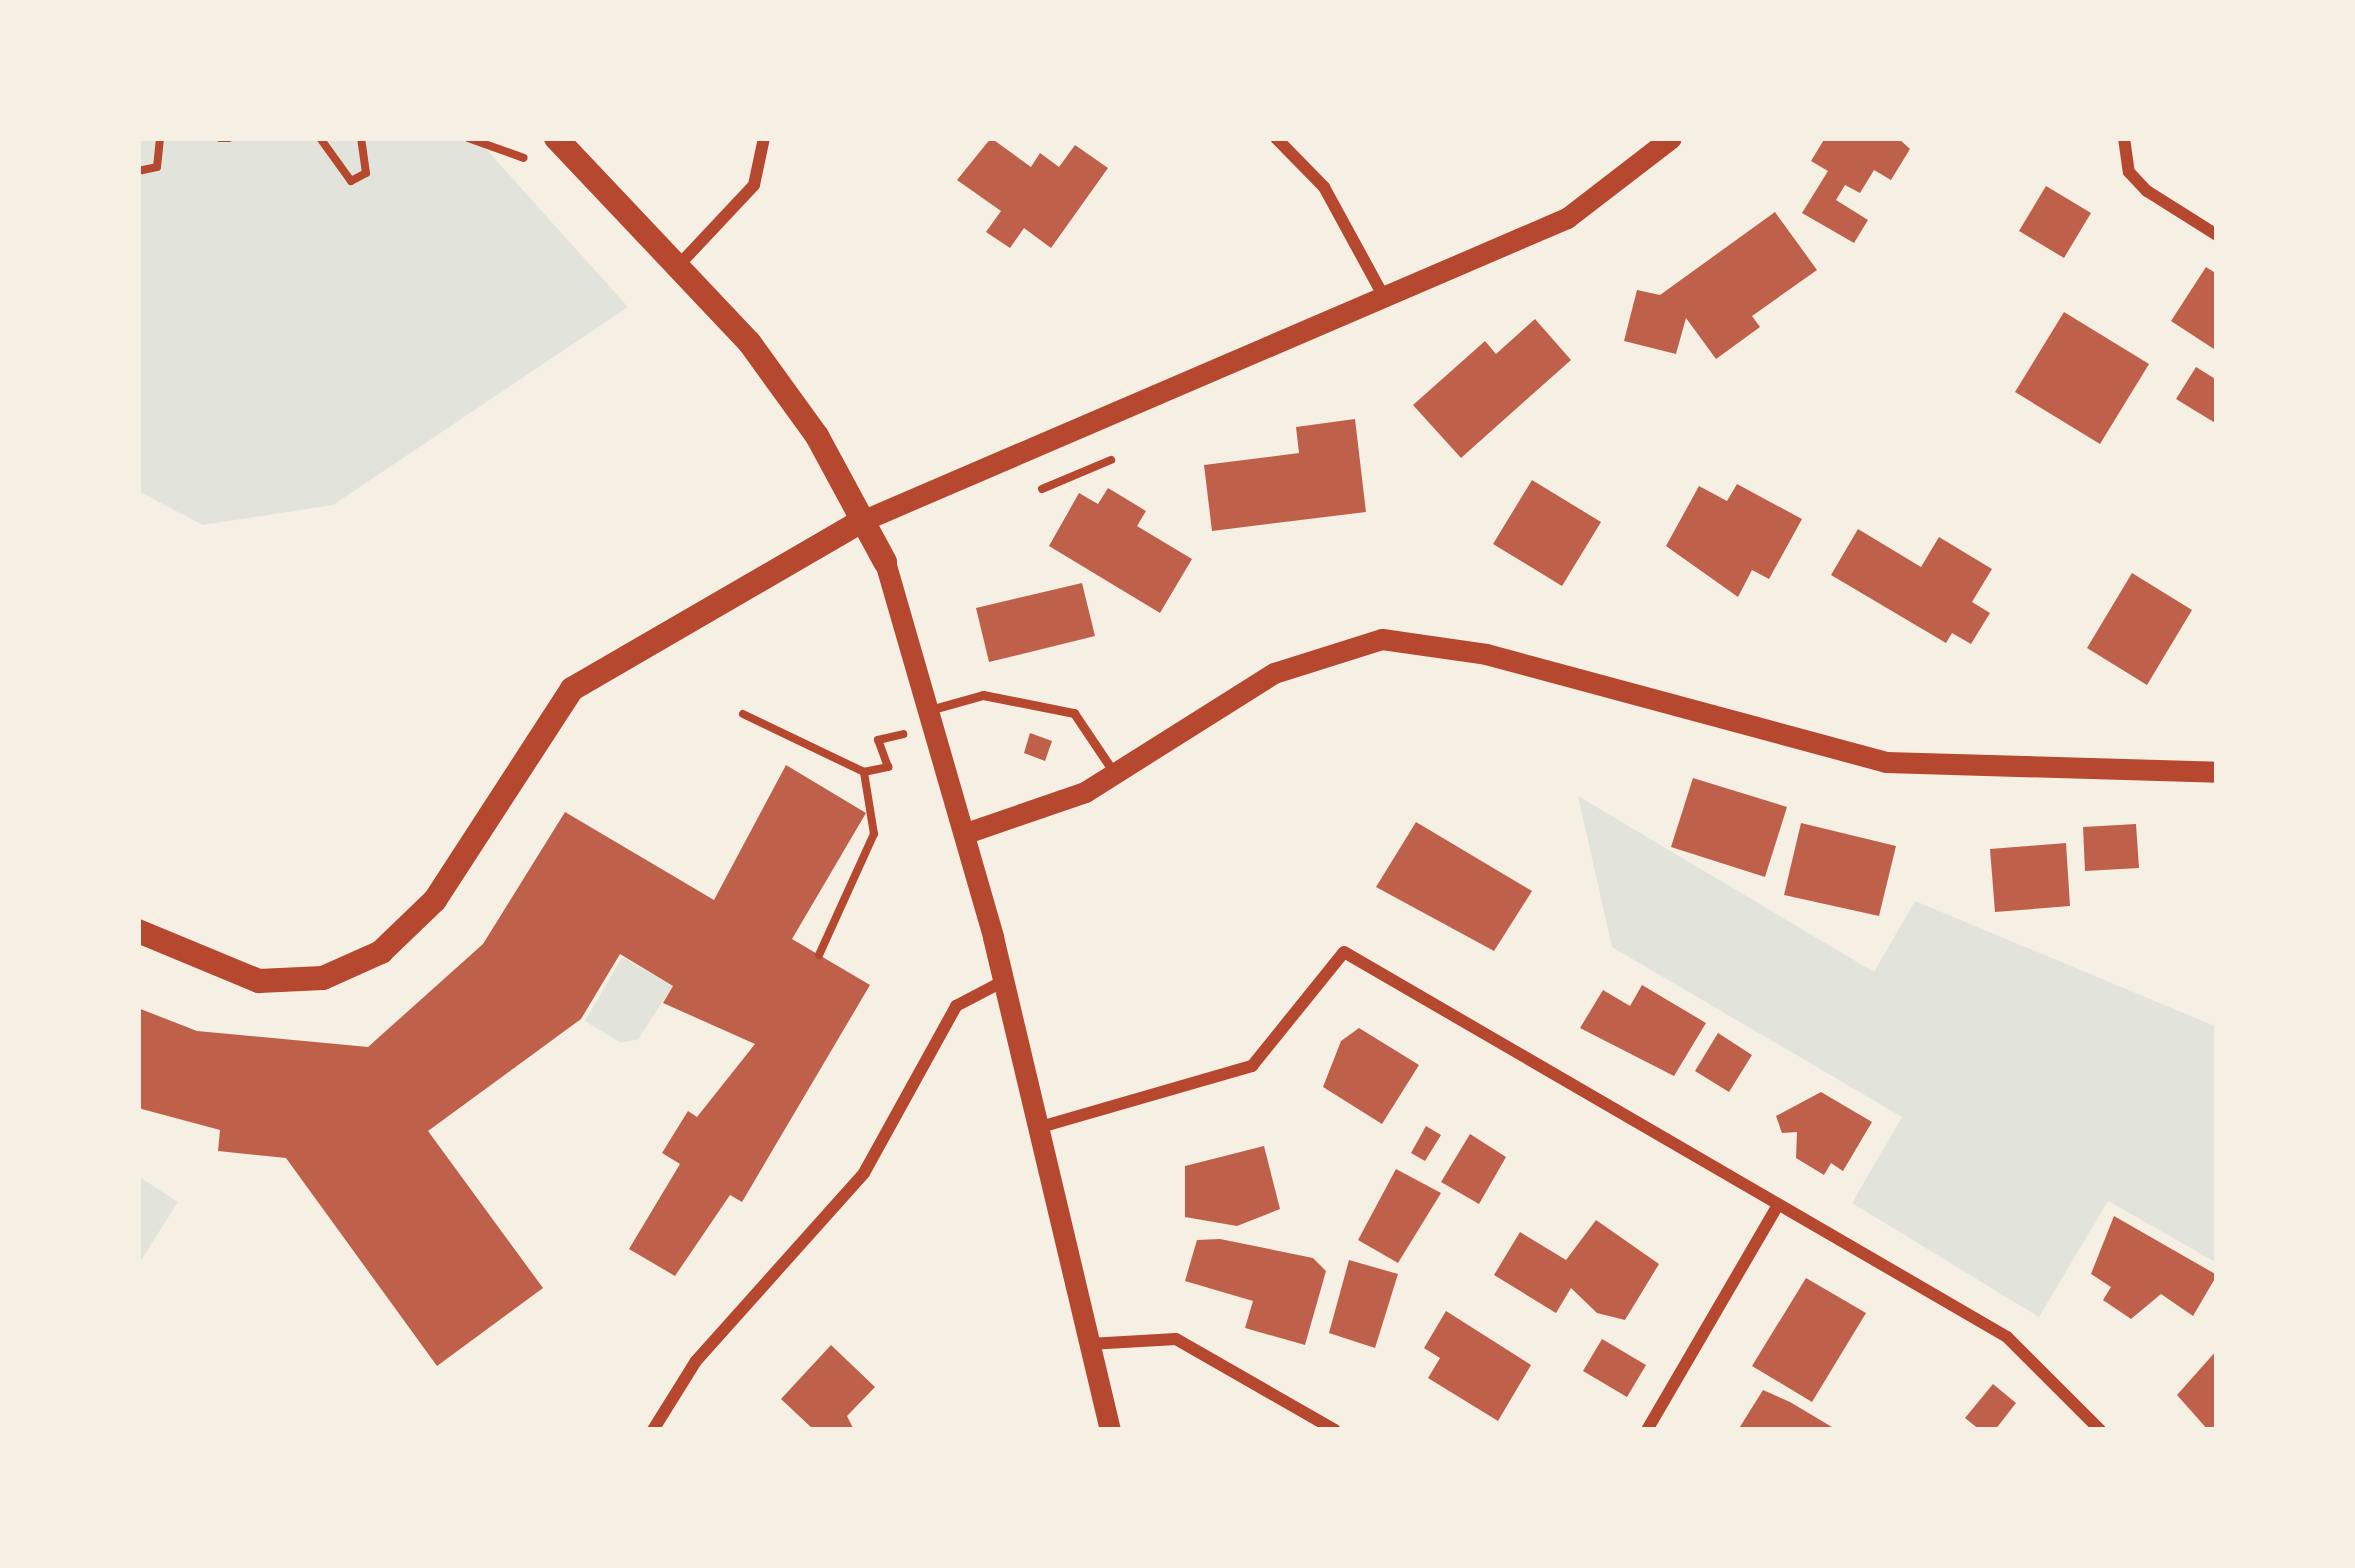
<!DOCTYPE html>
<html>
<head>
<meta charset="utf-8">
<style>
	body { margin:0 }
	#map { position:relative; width:2355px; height:1568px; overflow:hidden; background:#f6efe4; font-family:Jost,sans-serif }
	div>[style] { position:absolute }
	.green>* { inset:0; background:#e2e4dc }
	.building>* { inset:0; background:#bf614a }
	.path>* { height:8px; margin:-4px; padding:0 4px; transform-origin:4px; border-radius:4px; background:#b5482f }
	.service>* { height:9px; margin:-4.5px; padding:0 4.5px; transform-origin:4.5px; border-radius:4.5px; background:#b5482f }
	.minor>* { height:12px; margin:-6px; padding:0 6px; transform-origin:6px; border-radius:6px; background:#b5482f }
	.tertiary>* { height:21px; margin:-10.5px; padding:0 10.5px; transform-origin:10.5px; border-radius:10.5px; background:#b5482f }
	.secondary>* { height:24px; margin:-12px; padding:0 12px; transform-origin:12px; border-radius:12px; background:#b5482f }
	span { translate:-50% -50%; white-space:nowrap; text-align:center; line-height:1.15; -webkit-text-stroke:12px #f6efe4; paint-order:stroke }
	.frame { position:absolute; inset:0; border:141px solid #f6efe4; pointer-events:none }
</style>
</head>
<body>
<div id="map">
	<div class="green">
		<div style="clip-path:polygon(138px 138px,476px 138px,628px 307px,333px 505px,203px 525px,138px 491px)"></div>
		<div style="clip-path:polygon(1578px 796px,1874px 972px,1915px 901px,2217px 1027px,2217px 1263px,2108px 1201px,2039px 1317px,1852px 1203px,1902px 1117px,1612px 947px)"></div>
		<div style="clip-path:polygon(622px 957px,673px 986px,638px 1039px,621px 1043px,585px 1021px)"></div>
		<div style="clip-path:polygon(138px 1176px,178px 1202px,138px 1265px)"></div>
	</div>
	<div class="building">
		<div style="clip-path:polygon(991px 138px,1031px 167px,1040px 153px,1059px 167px,1075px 145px,1108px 168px,1051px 248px,1024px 228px,1010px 248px,986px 232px,1001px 211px,957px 180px)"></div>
		<div style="clip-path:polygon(1825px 138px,1898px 138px,1910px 149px,1891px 180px,1874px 170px,1860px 193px,1845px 185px,1836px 200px,1868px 220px,1854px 243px,1802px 213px,1828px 171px,1811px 161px)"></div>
		<div style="clip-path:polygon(2046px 186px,2091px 213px,2064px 258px,2019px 231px)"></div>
		<div style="clip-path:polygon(1775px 212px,1817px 270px,1752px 316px,1760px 327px,1716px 359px,1686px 318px,1676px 354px,1624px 341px,1637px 290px,1660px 295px)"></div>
		<div style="clip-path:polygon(2206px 267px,2217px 274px,2217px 351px,2171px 321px)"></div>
		<div style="clip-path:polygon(2064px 312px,2149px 364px,2100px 444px,2015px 392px)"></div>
		<div style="clip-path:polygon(1535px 319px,1571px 360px,1461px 458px,1413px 405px,1485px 341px,1496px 354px)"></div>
		<div style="clip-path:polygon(2196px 367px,2217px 380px,2217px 424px,2176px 399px)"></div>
		<div style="clip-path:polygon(1355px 419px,1366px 512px,1212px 531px,1204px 465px,1299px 453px,1296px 427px)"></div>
		<div style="clip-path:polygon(1532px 480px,1601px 522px,1562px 586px,1493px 544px)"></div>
		<div style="clip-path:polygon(1737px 484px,1802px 519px,1769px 579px,1752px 570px,1738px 597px,1666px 546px,1699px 486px,1727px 501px)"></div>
		<div style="clip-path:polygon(1108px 488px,1146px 511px,1137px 526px,1192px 559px,1160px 613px,1049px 546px,1079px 493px,1098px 504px)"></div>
		<div style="clip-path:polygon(1858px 529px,1921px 567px,1939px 537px,1992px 569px,1972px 602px,1990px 613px,1971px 644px,1952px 633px,1946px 643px,1831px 575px)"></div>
		<div style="clip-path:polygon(2132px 573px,2192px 610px,2147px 685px,2087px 648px)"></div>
		<div style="clip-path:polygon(1082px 583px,1095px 636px,989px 662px,976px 608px)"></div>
		<div style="clip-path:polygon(1030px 733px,1052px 741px,1045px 761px,1024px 753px)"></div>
		<div style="clip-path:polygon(786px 765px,866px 813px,792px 939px,870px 985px,742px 1202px,730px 1195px,675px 1276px,629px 1249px,680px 1164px,662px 1153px,688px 1111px,697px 1117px,755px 1044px,663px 1003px,673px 986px,620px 954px,581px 1019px,428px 1131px,543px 1288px,437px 1366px,286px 1158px,218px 1151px,220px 1130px,138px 1108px,138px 1008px,197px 1031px,368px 1047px,483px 944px,565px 812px,714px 900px)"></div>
		<div style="clip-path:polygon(1693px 778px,1787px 807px,1765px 877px,1671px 847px)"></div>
		<div style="clip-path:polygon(1416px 822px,1532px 891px,1494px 951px,1376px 887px)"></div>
		<div style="clip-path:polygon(1801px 823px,1896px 846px,1879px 916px,1784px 895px)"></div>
		<div style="clip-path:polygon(2136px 824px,2139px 868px,2085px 871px,2083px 827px)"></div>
		<div style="clip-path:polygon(2066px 843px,2070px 906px,1995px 912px,1990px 849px)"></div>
		<div style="clip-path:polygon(1642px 985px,1706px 1023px,1674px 1076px,1580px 1028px,1603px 990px,1630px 1006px)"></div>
		<div style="clip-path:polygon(1359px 1028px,1419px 1065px,1382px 1124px,1323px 1087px,1341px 1041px)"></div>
		<div style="clip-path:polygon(1718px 1033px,1752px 1055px,1729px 1092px,1695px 1071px)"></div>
		<div style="clip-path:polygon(1821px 1092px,1872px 1122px,1843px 1171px,1831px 1163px,1824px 1175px,1796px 1158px,1797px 1132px,1782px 1133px,1776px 1116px)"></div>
		<div style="clip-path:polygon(1426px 1126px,1441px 1135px,1425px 1161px,1411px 1153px)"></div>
		<div style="clip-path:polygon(1470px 1134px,1506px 1157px,1479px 1204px,1441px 1182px)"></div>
		<div style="clip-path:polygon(1264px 1146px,1280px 1209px,1237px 1226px,1185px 1217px,1185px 1166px)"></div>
		<div style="clip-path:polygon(1396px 1169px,1441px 1193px,1398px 1263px,1358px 1240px)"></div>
		<div style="clip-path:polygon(2114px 1216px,2217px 1275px,2193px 1316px,2161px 1294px,2131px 1319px,2103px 1300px,2111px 1287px,2091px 1274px)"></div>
		<div style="clip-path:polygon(1596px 1220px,1659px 1264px,1625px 1320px,1597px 1313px,1571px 1288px,1556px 1313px,1494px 1275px,1520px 1232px,1566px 1260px)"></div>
		<div style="clip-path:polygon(1220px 1239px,1313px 1258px,1326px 1271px,1305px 1345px,1245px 1328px,1253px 1301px,1185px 1281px,1197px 1240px)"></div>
		<div style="clip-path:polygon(1349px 1260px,1398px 1274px,1375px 1348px,1329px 1333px)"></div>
		<div style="clip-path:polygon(1806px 1278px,1866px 1313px,1812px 1402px,1752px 1366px)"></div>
		<div style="clip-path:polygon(1446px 1311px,1531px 1365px,1498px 1421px,1428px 1378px,1440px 1358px,1424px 1348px)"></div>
		<div style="clip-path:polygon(1602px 1339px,1646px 1365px,1627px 1397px,1583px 1371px)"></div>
		<div style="clip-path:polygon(831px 1345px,875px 1387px,847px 1416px,854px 1430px,814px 1430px,781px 1399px)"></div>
		<div style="clip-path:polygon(2217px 1350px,2217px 1430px,2208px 1430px,2177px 1395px)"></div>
		<div style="clip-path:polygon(1993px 1384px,2016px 1403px,1995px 1430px,1980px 1430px,1965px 1418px)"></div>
		<div style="clip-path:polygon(1763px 1390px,1790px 1402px,1837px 1430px,1738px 1430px)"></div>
	</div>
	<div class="path">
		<div style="left:220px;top:138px;width:9px"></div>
		<div style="left:320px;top:138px;width:53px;rotate:54.2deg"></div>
		<div style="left:351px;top:181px;width:17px;rotate:-28deg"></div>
		<div style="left:366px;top:173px;width:35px;rotate:-98deg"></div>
		<div style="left:468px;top:138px;width:59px;rotate:19.7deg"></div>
		<div style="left:138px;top:171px;width:19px;rotate:-12deg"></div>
		<div style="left:157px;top:167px;width:29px;rotate:-84deg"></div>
		<div style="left:1042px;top:489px;width:75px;rotate:-22.8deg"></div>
		<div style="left:743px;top:714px;width:134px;rotate:25.6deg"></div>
		<div style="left:864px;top:772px;width:25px;rotate:-12deg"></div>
		<div style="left:888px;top:767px;width:29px;rotate:-110deg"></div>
		<div style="left:878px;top:740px;width:26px;rotate:-13deg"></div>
		<div style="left:819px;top:955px;width:133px;rotate:-65.6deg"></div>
		<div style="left:874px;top:834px;width:63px;rotate:-99.2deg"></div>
	</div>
	<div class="service">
		<div style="left:933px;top:709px;width:52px;rotate:-15.6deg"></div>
		<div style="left:983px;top:695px;width:93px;rotate:11.2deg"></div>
		<div style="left:1074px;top:713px;width:73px;rotate:56.1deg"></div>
	</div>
	<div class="minor">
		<div style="left:1276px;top:138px;width:69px;rotate:45.6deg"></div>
		<div style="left:1324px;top:187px;width:125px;rotate:61.4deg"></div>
		<div style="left:2124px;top:138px;width:34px;rotate:82deg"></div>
		<div style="left:2129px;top:172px;width:26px;rotate:47deg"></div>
		<div style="left:2147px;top:191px;width:83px;rotate:32.2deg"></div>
		<div style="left:678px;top:266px;width:111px;rotate:-46.8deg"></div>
		<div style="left:754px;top:185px;width:48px;rotate:-78deg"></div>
		<div style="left:1037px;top:1128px;width:224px;rotate:-16.1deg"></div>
		<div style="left:1252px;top:1066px;width:146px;rotate:-51.1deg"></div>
		<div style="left:1344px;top:952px;width:767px;rotate:30.14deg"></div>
		<div style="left:2007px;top:1337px;width:132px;rotate:45deg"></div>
		<div style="left:1089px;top:1344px;width:87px;rotate:-3.3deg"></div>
		<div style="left:1176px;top:1339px;width:183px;rotate:29.8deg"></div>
		<div style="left:653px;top:1430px;width:81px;rotate:-58.1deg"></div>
		<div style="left:696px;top:1361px;width:252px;rotate:-48.2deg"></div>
		<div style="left:864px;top:1173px;width:191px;rotate:-61.1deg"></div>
		<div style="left:956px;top:1006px;width:52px;rotate:-27.6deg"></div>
		<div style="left:1647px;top:1430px;width:260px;rotate:-59.8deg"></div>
	</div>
	<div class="tertiary">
		<div style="left:864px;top:520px;width:765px;rotate:-23.25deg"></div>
		<div style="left:1567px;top:218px;width:131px;rotate:-37.6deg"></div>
		<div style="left:885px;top:562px;width:390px;rotate:73.9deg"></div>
		<div style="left:993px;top:937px;width:507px;rotate:76.65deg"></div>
		<div style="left:966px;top:833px;width:126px;rotate:-19deg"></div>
		<div style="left:1085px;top:792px;width:223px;rotate:-32.2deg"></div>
		<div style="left:1274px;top:673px;width:113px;rotate:-17.5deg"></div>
		<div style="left:1382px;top:639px;width:105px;rotate:8.2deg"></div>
		<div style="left:1486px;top:654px;width:414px;rotate:15.1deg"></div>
		<div style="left:1886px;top:762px;width:331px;rotate:1.7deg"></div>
	</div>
	<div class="secondary">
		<div style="left:556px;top:138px;width:281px;rotate:46.6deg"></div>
		<div style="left:749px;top:342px;width:116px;rotate:54.1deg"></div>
		<div style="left:817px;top:436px;width:143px;rotate:61.6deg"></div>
		<div style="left:138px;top:931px;width:131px;rotate:22.5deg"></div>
		<div style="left:259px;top:981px;width:64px;rotate:-2.7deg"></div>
		<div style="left:323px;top:978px;width:64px;rotate:-24.1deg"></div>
		<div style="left:381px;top:952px;width:75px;rotate:-43.9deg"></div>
		<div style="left:435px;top:900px;width:252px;rotate:-57deg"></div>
		<div style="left:572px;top:689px;width:337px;rotate:-30.1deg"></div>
	</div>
	<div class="frame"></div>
</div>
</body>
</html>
